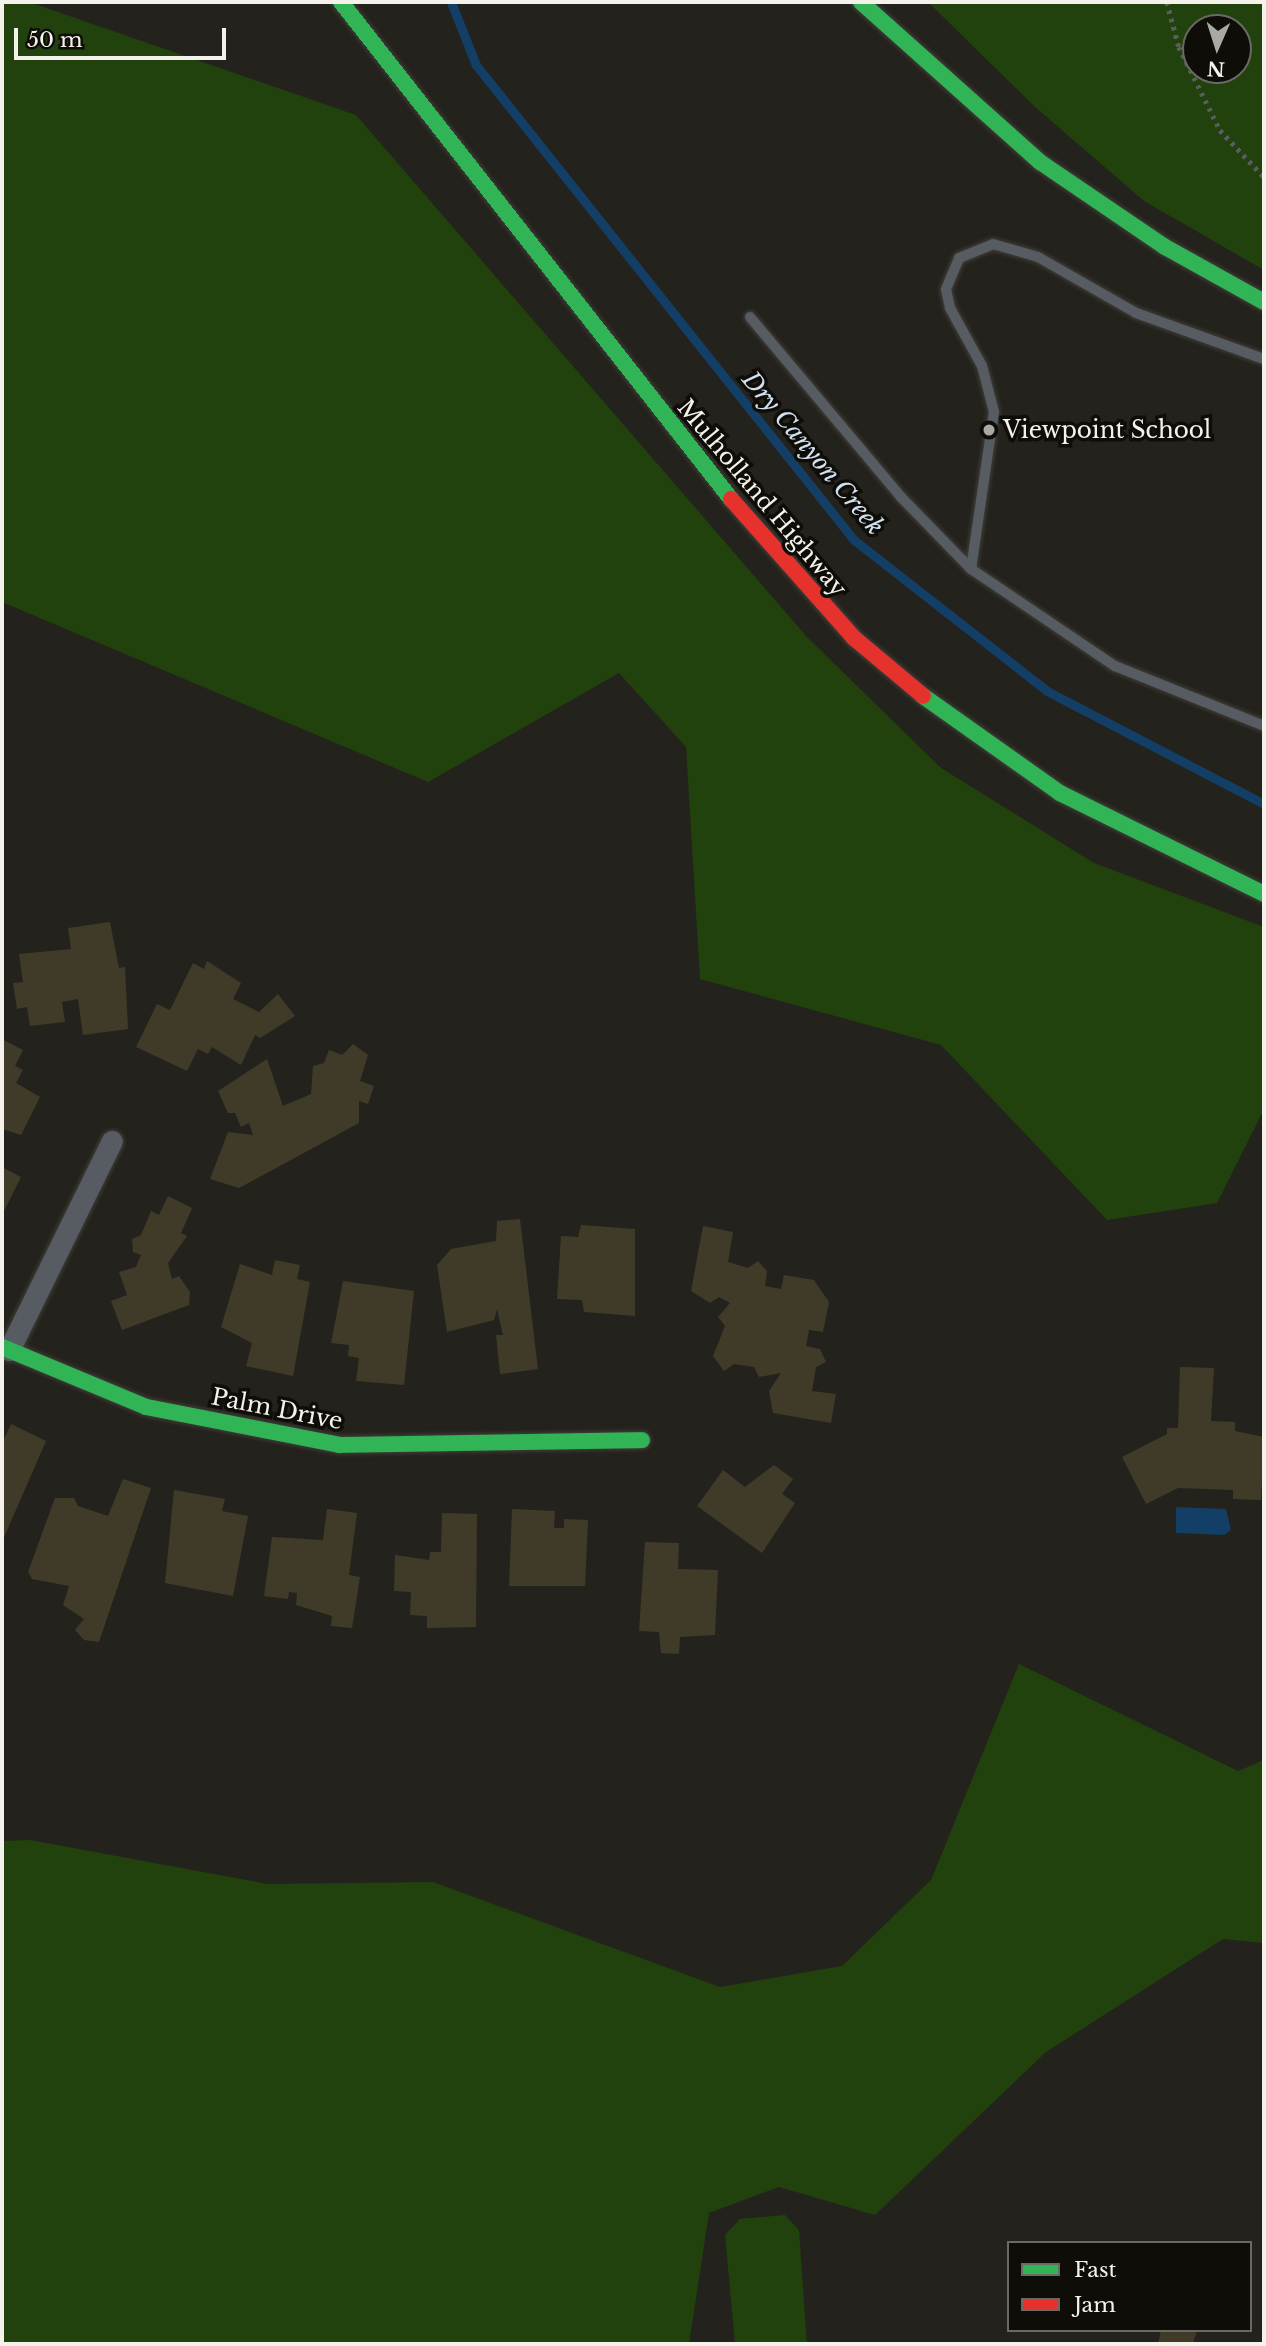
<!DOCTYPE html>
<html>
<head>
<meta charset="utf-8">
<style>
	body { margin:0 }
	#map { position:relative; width:1266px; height:2346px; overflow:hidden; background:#24221c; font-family:"Libre Baskerville",serif }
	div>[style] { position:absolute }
	.green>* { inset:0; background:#21420c }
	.water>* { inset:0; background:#133f66 }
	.stream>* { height:9px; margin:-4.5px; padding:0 4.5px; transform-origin:4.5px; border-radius:4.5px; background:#133f66 }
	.building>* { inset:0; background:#403b29 }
	.path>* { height:4.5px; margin-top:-2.25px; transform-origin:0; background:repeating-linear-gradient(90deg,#5a5d5e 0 3.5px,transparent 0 8.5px) }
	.roads { filter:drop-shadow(0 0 2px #403e3a) drop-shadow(0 0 2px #403e3a) }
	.lane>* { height:10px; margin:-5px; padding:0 5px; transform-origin:5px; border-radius:5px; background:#575c62 }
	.street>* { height:21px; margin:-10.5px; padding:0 10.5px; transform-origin:10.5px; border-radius:10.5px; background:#575c62 }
	.fast>* { height:16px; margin:-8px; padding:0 8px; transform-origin:8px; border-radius:8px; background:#30b455 }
	.jam>* { height:16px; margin:-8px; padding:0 8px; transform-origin:8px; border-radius:8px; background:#e5322d }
	.dots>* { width:19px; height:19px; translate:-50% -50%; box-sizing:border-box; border:4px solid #0f0d08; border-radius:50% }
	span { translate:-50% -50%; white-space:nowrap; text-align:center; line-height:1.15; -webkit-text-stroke:7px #0f0d08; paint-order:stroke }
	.poi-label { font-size:23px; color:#f4f2eb }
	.left { translate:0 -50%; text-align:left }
	.street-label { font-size:23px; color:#f4f2eb }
	.water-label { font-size:24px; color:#d2e1f2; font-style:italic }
	.frame { position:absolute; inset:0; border:4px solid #f4f2eb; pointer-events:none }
	.legend { position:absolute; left:1007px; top:2241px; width:245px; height:91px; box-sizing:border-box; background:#0f0d08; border:2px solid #6b6963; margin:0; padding:9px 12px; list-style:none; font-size:21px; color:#f4f2eb }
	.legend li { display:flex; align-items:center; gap:14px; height:35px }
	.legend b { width:35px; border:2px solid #6b6963 }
	.north { position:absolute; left:1182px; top:14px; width:70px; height:70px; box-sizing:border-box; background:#0f0d08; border:2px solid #6b6963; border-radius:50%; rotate:183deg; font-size:19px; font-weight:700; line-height:28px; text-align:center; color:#f4f2eb }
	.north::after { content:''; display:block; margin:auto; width:24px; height:32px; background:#aba9a3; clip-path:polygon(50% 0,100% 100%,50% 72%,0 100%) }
	.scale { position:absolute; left:14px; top:28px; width:212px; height:32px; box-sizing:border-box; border:4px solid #f4f2eb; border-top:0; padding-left:9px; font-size:21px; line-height:24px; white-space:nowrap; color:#f4f2eb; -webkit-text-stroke:5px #0f0d08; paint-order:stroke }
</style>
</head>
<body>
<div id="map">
	<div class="green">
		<div style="clip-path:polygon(2px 2px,29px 2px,356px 115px,807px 637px,941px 768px,1094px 863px,1264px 927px,1264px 1109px,1217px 1203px,1107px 1220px,941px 1045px,700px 979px,686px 747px,619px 673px,428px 782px,2px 602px)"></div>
		<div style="clip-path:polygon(evenodd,928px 2px,1264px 2px,1264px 270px,1144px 201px,1034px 106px,928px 2px,1196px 28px,1238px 28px,1238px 70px,1196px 70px,1196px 28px)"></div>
		<div style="clip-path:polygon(1019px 1664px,1238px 1771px,1264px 1760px,1264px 1943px,1223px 1939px,1046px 2052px,875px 2215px,779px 2187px,709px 2213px,689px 2344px,2px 2344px,2px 1841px,30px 1840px,268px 1884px,433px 1882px,720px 1987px,842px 1966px,931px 1880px)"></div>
		<div style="clip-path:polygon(785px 2215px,799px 2230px,807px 2344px,735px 2344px,725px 2235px,740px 2219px)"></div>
	</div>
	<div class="water">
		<div style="clip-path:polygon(1176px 1507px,1226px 1509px,1231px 1530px,1224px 1535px,1176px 1533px)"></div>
	</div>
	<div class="stream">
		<div style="left:451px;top:2px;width:68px;rotate:68.4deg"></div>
		<div style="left:476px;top:65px;width:607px;rotate:51.49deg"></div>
		<div style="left:854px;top:540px;width:245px;rotate:38deg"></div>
		<div style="left:1047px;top:691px;width:245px;rotate:27.5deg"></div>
	</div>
	<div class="building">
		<div style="clip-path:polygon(110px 922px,119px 968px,125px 967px,128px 1029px,83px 1035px,78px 999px,62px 1002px,65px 1022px,30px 1026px,27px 1007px,17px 1009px,13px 983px,23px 982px,19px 954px,71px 949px,68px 928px)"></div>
		<div style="clip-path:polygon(207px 961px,241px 983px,233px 999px,259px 1012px,278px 994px,295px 1016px,260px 1038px,255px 1035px,241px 1065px,212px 1047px,208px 1054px,198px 1049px,187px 1071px,136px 1047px,157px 1004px,170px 1010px,193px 963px,204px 969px)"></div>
		<div style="clip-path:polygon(2px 1039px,23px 1050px,15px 1066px,23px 1070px,16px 1083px,40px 1097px,21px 1135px,2px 1129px)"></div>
		<div style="clip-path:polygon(353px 1044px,368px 1055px,360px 1081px,374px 1086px,368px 1104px,359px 1101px,359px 1123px,239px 1188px,210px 1179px,228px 1132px,253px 1135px,249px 1123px,241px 1127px,235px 1113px,228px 1113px,218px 1091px,267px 1059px,283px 1106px,311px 1094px,313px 1066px,324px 1063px,329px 1050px,342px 1055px)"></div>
		<div style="clip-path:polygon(2px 1167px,21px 1177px,2px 1215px)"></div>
		<div style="clip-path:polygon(168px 1196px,192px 1208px,181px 1233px,187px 1236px,168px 1263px,172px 1279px,179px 1276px,190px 1292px,189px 1305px,122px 1330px,111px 1301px,127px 1295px,119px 1272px,136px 1267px,141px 1255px,133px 1252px,132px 1239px,141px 1235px,151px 1211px,159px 1215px)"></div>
		<div style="clip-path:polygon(520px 1219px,538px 1369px,500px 1374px,496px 1335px,503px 1335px,497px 1309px,494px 1320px,447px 1332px,437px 1265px,451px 1249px,496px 1241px,497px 1221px)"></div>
		<div style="clip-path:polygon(581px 1225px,635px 1229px,635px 1316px,584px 1312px,582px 1300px,557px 1299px,561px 1236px,578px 1237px)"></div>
		<div style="clip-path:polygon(703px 1226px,733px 1232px,728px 1262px,748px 1268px,758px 1261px,767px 1271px,765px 1286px,781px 1289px,784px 1275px,814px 1280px,829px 1302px,823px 1332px,809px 1330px,806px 1346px,820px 1349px,826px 1362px,816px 1367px,812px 1391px,836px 1394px,831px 1423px,773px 1413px,769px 1391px,781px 1373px,759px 1377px,754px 1367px,734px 1364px,724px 1371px,713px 1356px,725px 1326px,718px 1317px,730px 1303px,719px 1297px,710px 1303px,691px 1291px)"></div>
		<div style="clip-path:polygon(275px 1260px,300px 1265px,297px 1279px,310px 1282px,293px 1376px,246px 1366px,252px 1343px,221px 1327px,240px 1264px,272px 1275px)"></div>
		<div style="clip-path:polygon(343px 1281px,414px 1291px,404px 1385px,356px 1381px,359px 1358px,348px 1356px,349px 1345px,331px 1343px)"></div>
		<div style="clip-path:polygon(1180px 1367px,1214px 1368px,1211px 1421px,1235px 1422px,1235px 1431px,1264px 1437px,1261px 1500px,1233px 1499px,1233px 1490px,1178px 1488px,1146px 1504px,1122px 1457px,1167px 1434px,1167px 1428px,1178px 1428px)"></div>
		<div style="clip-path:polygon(11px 1424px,46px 1441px,2px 1542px,2px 1443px)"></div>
		<div style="clip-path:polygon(774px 1465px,793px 1479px,782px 1494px,795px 1503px,762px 1553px,697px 1506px,723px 1470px,745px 1487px)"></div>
		<div style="clip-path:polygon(123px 1479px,151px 1488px,99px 1642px,84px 1640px,75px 1630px,84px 1619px,63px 1605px,69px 1586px,32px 1579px,28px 1572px,55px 1498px,74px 1498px,78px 1506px,108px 1516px)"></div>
		<div style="clip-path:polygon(174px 1490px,225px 1499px,222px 1511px,248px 1516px,233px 1596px,165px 1583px)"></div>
		<div style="clip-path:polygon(327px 1509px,357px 1513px,349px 1575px,360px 1577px,352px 1628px,331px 1626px,332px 1616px,296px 1605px,297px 1593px,289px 1592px,288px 1599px,264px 1596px,272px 1537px,323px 1540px)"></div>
		<div style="clip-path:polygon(512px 1509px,555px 1511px,554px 1528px,564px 1528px,564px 1519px,588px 1520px,585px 1586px,509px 1586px)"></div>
		<div style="clip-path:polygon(442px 1513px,477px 1514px,476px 1627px,427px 1628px,427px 1616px,410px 1615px,411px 1592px,394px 1591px,395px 1555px,429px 1560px,430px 1552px,441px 1552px)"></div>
		<div style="clip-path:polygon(645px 1542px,679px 1543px,678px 1569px,718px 1570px,715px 1635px,680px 1637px,679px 1654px,661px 1653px,659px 1632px,639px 1631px)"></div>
		<div style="clip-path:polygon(1161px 2330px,1197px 2330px,1193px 2344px,1158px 2344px)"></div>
	</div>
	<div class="path">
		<div style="left:1167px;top:2px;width:47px;rotate:75.1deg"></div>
		<div style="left:1179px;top:47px;width:93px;rotate:63.7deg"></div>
		<div style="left:1220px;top:130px;width:64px;rotate:46.9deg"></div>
	</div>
	<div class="roads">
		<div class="lane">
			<div style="left:750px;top:317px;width:235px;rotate:50deg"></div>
			<div style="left:901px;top:497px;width:100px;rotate:45.8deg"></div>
			<div style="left:971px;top:569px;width:174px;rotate:34deg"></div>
			<div style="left:1115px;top:666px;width:161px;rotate:21.9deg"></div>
			<div style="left:971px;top:569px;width:159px;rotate:-81.7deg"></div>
			<div style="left:994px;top:412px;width:48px;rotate:-104.6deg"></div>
			<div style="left:982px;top:366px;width:66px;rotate:-118.9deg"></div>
			<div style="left:950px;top:308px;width:19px;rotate:-102deg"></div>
			<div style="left:946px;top:289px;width:34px;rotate:-67deg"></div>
			<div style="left:959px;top:258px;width:37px;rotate:-22deg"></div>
			<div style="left:993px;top:244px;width:47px;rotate:16.1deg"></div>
			<div style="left:1038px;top:257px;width:113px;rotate:29.7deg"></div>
			<div style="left:1136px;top:313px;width:136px;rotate:19.8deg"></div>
		</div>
		<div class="street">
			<div style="left:9px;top:1350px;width:233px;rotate:-63.8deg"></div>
		</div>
		<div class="fast">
			<div style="left:341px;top:2px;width:632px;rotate:51.88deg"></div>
			<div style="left:861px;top:2px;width:240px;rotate:41.8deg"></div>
			<div style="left:1040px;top:162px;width:151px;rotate:34.2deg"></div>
			<div style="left:1165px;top:247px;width:113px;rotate:29.1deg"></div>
			<div style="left:923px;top:696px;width:168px;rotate:35.3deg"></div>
			<div style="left:1060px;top:793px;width:228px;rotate:26.3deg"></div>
			<div style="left:2px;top:1347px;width:156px;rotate:22.6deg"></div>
			<div style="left:146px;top:1407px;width:197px;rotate:11.1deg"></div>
			<div style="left:339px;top:1445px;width:303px;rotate:-0.9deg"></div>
		</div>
		<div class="jam">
			<div style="left:731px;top:499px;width:186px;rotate:48.5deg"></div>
			<div style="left:854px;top:638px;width:90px;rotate:40deg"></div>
		</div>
	</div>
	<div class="dots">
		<div style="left:989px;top:430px;background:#aba9a3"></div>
	</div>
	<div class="poi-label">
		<span class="left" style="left:1003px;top:430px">Viewpoint School</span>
	</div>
	<div class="street-label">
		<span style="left:762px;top:498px;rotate:50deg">Mulholland Highway</span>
		<span style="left:277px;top:1409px;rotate:11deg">Palm Drive</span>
	</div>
	<div class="water-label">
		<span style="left:813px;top:453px;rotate:50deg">Dry Canyon Creek</span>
	</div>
	<div class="frame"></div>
	<ul class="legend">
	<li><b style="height:9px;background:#30b455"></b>Fast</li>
	<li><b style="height:9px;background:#e5322d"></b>Jam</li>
	</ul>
	<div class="north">N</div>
	<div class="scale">50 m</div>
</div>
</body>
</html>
